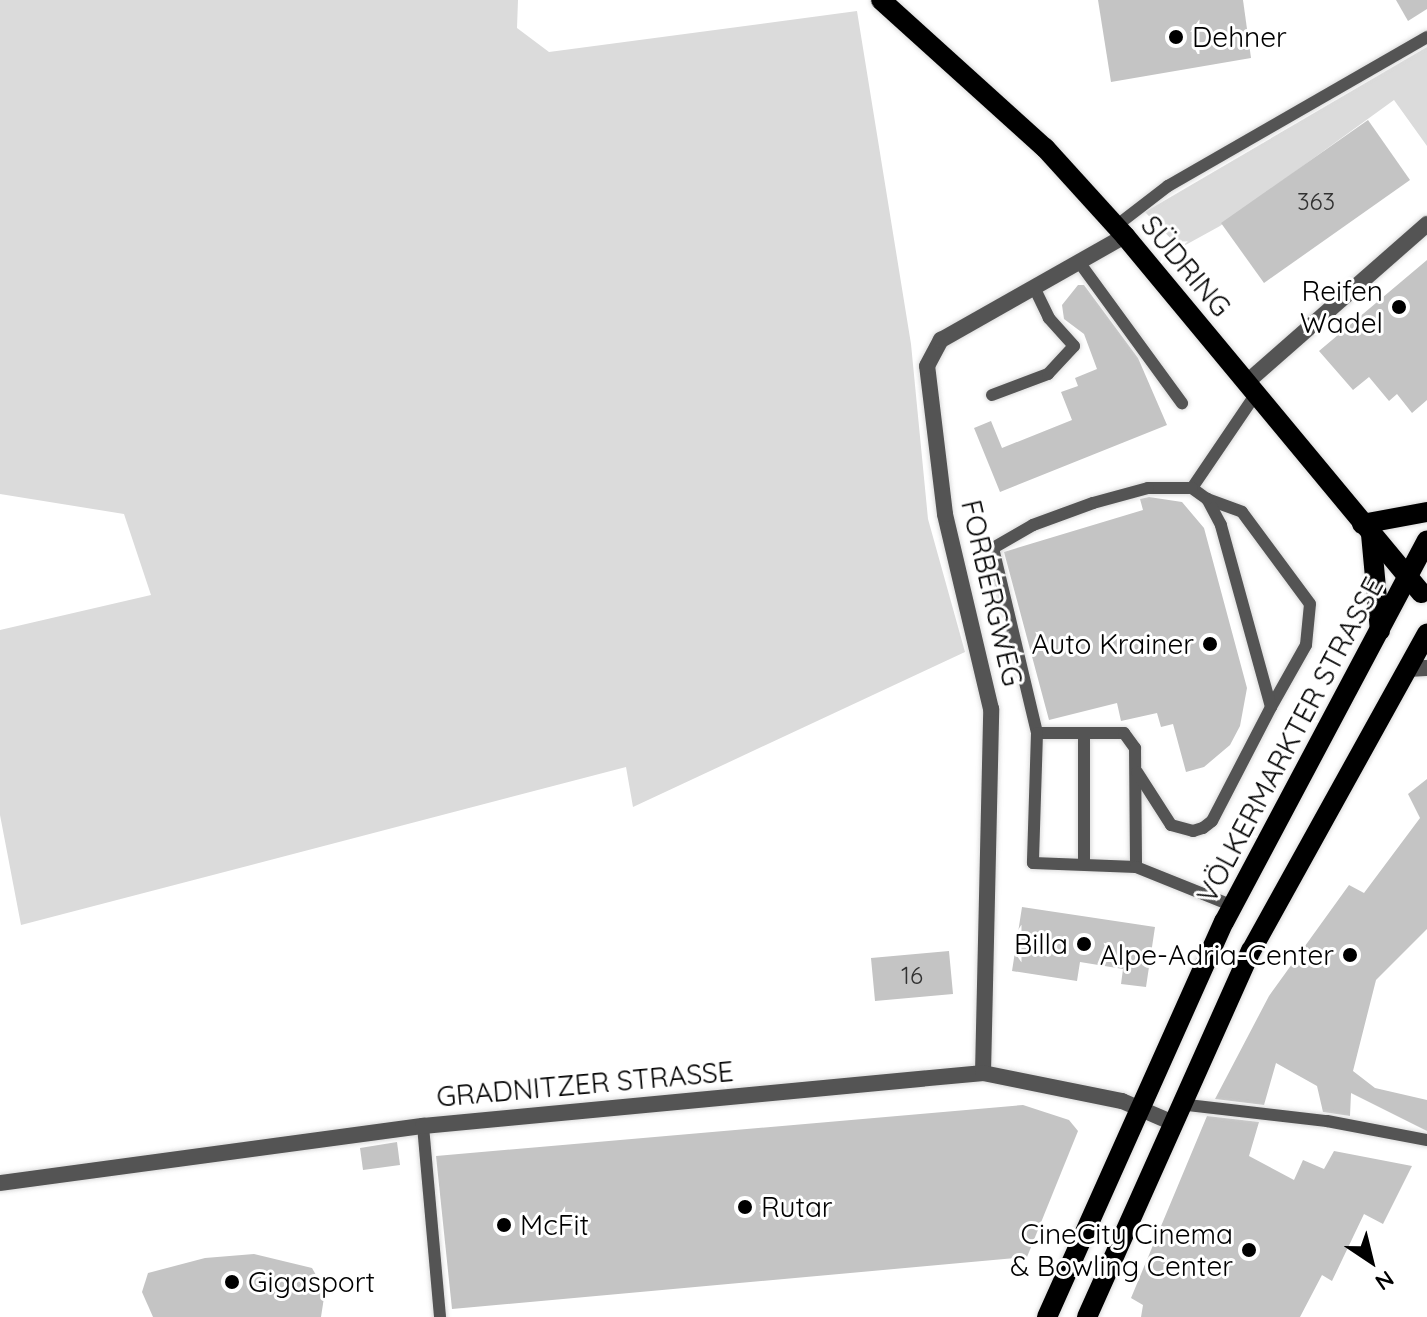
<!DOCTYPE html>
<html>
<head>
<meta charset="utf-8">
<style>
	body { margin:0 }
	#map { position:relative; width:1427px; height:1317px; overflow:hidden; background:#fff; font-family:Quicksand,sans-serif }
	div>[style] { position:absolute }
	.green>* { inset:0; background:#dbdbdb }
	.building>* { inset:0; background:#c4c4c4 }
	.roads { filter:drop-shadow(0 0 2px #dbdbdb) drop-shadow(0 0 2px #dbdbdb) }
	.lane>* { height:12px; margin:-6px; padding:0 6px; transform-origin:6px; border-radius:6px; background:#545454 }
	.street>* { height:16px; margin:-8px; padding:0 8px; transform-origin:8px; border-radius:8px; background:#545454 }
	.primary>* { height:20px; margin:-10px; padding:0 10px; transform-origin:10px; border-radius:10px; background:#000 }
	.dots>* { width:22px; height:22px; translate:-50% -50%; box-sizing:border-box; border:4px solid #fff; border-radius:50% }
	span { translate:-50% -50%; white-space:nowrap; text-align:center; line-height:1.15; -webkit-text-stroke:6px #fff; paint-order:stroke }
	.number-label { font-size:24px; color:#313131 }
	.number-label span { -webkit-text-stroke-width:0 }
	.poi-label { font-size:28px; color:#000 }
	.left { translate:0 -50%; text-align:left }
	.right { translate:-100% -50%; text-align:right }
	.street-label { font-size:28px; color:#000 }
	.north { position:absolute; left:1331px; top:1221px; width:80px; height:80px; -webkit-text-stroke:6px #fff; paint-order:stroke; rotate:145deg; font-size:22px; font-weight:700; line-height:32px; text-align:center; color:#000 }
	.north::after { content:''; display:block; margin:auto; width:28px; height:36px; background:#000; clip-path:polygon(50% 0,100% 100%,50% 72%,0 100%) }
</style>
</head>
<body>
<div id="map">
	<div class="green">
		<div style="clip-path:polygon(0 0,518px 0,517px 28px,549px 52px,857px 11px,911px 344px,928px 519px,965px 652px,633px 807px,626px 767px,21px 925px,0 815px,0 630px,151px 595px,124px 514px,0 494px)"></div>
		<div style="clip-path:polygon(1427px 47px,1427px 146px,1394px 100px,1220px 226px,1180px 248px,1145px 212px)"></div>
	</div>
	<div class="building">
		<div style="clip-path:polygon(1098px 0,1243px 0,1251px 58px,1111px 82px)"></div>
		<div style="clip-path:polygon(1396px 0,1427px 0,1427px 9px,1408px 21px)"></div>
		<div style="clip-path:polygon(1368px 120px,1410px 180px,1264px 283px,1221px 223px)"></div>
		<div style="clip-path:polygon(1427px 260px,1427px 400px,1412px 413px,1397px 394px,1389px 401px,1369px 377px,1353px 390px,1319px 351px)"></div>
		<div style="clip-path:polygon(1078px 285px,1084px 285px,1138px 358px,1167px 425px,1000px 492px,974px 428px,991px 421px,1002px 448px,1072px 420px,1061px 392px,1078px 386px,1075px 378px,1097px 369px,1084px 334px,1064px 319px,1062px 305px)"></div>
		<div style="clip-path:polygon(1149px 497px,1182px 502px,1204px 528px,1247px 688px,1240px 726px,1230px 745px,1204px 767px,1186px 772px,1173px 724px,1161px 727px,1157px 713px,1121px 721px,1117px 703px,1049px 720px,1004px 552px,1143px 510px,1140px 499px)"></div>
		<div style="clip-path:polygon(1427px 779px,1427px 929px,1376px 980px,1353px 1071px,1375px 1088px,1427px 1100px,1427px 1131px,1351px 1093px,1350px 1116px,1323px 1112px,1317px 1086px,1276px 1063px,1264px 1105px,1215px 1099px,1269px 996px,1349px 885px,1364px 893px,1420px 818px,1408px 794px)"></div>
		<div style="clip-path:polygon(1022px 907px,1155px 927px,1146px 987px,1121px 984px,1123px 969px,1080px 962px,1077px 981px,1012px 971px)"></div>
		<div style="clip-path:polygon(949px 951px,953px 994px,875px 1001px,871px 958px)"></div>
		<div style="clip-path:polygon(1023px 1105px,1069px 1120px,1078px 1131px,1027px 1257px,452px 1309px,436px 1156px)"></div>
		<div style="clip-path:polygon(1207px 1116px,1259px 1122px,1249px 1156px,1294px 1180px,1303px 1160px,1324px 1169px,1334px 1151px,1412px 1166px,1383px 1224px,1364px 1214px,1332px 1281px,1322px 1275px,1300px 1317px,1141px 1317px,1143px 1305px,1131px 1298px)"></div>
		<div style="clip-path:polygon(397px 1142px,400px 1165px,363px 1170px,360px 1148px)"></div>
		<div style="clip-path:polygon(254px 1254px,312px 1268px,325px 1291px,321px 1317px,153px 1317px,142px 1292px,148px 1273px,205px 1258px)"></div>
	</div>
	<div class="roads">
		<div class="lane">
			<div style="left:1116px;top:226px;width:66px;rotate:-37.6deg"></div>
			<div style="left:1168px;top:186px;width:299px;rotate:-29.9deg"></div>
			<div style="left:1079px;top:262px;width:175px;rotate:53.9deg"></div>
			<div style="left:992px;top:395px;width:60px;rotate:-20.6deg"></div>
			<div style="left:1048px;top:374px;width:38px;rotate:-47deg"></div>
			<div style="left:1074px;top:346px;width:38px;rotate:-132deg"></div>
			<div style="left:1049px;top:318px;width:34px;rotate:-116deg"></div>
			<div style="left:1192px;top:488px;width:114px;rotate:-55.8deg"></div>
			<div style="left:1207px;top:499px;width:37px;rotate:20deg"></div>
			<div style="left:1242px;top:512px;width:114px;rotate:53.5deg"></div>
			<div style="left:1310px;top:604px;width:41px;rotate:95.6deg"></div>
			<div style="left:1306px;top:645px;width:71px;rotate:119.4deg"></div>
			<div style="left:1037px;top:733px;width:87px"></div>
			<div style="left:1124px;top:733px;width:19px;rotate:54deg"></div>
			<div style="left:1135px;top:748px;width:119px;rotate:89.5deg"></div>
			<div style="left:1137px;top:772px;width:63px;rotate:57.3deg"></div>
			<div style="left:1171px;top:825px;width:23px;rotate:15deg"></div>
			<div style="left:1193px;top:831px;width:10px;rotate:-17deg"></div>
			<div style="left:1203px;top:828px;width:11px;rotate:-38deg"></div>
			<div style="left:1212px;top:821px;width:128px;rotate:-62.6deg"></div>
			<div style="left:1271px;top:707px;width:189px;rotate:-105.4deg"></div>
			<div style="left:1221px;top:525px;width:30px;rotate:-118deg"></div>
			<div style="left:1207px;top:499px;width:19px;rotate:-144deg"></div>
			<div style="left:1192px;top:488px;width:44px;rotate:180deg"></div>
			<div style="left:1148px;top:488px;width:57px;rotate:164.7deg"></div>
			<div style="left:1093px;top:503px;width:64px;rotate:159.9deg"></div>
			<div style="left:1033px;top:525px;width:46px;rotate:150.1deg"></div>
			<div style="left:993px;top:548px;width:190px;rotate:76.6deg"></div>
			<div style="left:1037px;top:733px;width:130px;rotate:91.8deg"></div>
			<div style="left:1033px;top:863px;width:103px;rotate:2.2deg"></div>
			<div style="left:1136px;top:867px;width:105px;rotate:21.9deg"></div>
			<div style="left:1084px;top:864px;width:131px;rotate:-90deg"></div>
			<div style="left:1179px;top:1104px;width:149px;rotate:6.6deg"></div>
			<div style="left:1327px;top:1121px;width:102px;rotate:10.8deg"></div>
			<div style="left:423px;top:1126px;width:192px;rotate:84.9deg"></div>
		</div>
		<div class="street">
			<div style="left:1246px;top:383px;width:241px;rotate:-41.3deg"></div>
			<div style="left:1407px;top:669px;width:20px;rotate:-3deg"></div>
			<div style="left:983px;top:1073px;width:364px;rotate:-88.7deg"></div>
			<div style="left:991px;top:709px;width:200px;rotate:-103.3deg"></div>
			<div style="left:945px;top:514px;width:149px;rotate:-96.9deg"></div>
			<div style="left:927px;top:366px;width:30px;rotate:-62deg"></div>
			<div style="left:941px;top:340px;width:211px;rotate:-29.5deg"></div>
			<div style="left:0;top:1183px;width:427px;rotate:-7.7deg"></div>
			<div style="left:423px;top:1126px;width:563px;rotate:-5.41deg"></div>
			<div style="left:983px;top:1073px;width:142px;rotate:11.4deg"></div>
			<div style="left:1122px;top:1101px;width:53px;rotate:23.2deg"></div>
		</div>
		<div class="primary">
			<div style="left:881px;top:0;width:221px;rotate:42.1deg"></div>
			<div style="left:1045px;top:148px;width:119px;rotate:47.7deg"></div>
			<div style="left:1125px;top:236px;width:464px;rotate:50.3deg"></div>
			<div style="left:1362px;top:524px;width:66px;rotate:-10.5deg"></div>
			<div style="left:1371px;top:534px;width:97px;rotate:84.7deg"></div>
			<div style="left:1047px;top:1317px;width:433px;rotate:-65.9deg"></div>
			<div style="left:1224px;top:922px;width:432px;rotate:-62deg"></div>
			<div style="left:1087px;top:1317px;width:401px;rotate:-65.9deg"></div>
			<div style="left:1251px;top:951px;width:363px;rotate:-61deg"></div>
		</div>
	</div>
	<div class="dots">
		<div style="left:1176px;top:37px;background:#000"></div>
		<div style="left:1399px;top:307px;background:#000"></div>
		<div style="left:1210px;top:644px;background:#000"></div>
		<div style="left:1084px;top:944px;background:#000"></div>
		<div style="left:1350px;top:955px;background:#000"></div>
		<div style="left:745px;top:1207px;background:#000"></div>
		<div style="left:504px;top:1225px;background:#000"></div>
		<div style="left:1249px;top:1250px;background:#000"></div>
		<div style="left:232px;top:1282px;background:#000"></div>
	</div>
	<div class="number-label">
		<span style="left:1316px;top:202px">363</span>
		<span style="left:912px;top:976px">16</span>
	</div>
	<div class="poi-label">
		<span class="left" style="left:1192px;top:37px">Dehner</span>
		<span class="right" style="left:1383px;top:307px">Reifen<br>Wadel</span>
		<span class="right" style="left:1194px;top:644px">Auto Krainer</span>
		<span class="right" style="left:1068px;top:944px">Billa</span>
		<span class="right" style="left:1334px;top:955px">Alpe-Adria-Center</span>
		<span class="left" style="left:761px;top:1207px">Rutar</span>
		<span class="left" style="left:520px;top:1225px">McFit</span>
		<span class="right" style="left:1233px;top:1250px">CineCity Cinema<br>&amp; Bowling Center</span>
		<span class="left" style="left:248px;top:1282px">Gigasport</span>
	</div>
	<div class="street-label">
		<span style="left:1186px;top:266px;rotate:50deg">SÜDRING</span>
		<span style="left:992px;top:593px;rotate:77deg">FORBERGWEG</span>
		<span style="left:1290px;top:740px;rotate:-62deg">VÖLKERMARKTER STRASSE</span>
		<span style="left:585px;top:1084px;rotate:-5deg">GRADNITZER STRASSE</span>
	</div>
	<div class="north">N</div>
</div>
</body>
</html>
